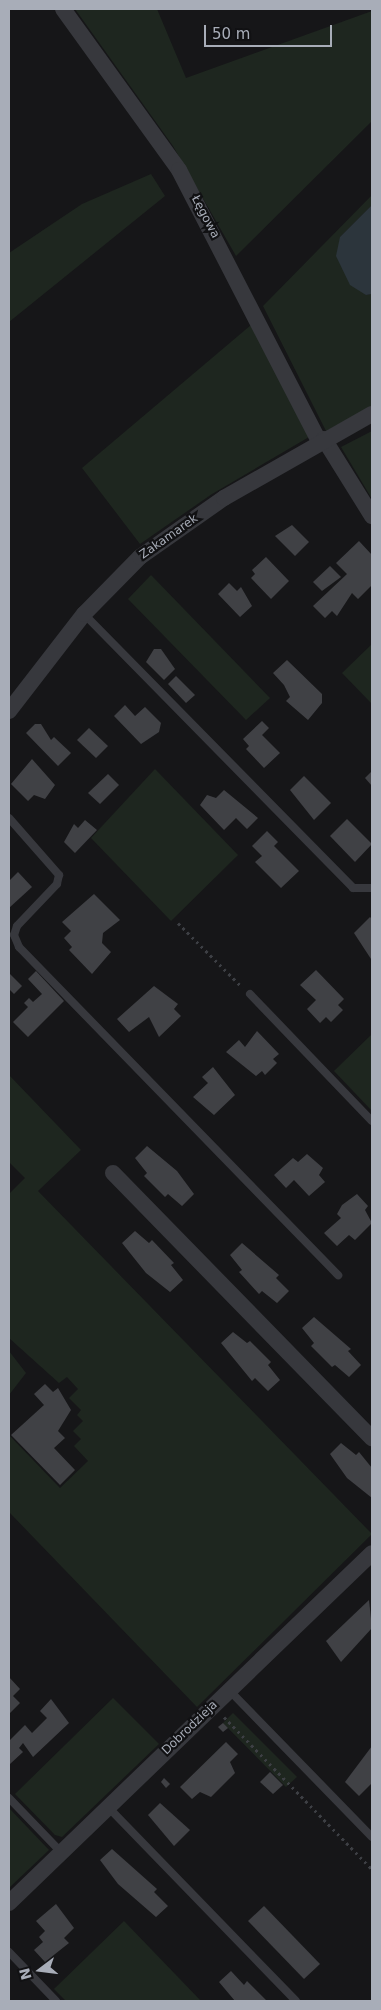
<!DOCTYPE html>
<html>
<head>
<meta charset="utf-8">
<style>
	body { margin:0 }
	#map { position:relative; width:381px; height:2010px; overflow:hidden; background:#161618; font-family:"DejaVu Sans",sans-serif }
	div>[style] { position:absolute }
	.green>* { inset:0; background:#1e261f }
	.water>* { inset:0; background:#2c353c }
	.building>* { inset:0; background:#404145 }
	.path>* { height:3px; margin-top:-1.5px; transform-origin:0; background:repeating-linear-gradient(90deg,#3d3f44 0 2.5px,transparent 0 6.5px) }
	.service>* { height:8px; margin:-4px; padding:0 4px; transform-origin:4px; border-radius:4px; background:#37383d }
	.minor>* { height:16px; margin:-8px; padding:0 8px; transform-origin:8px; border-radius:8px; background:#37383d }
	span { translate:-50% -50%; white-space:nowrap; text-align:center; line-height:1.15; -webkit-text-stroke:4.5px #111113; paint-order:stroke }
	.street-label { font-size:12px; color:#a8adb8 }
	.frame { position:absolute; inset:0; border:10px solid #a8adb8; pointer-events:none }
	.north { position:absolute; left:15px; top:1945px; width:50px; height:50px; -webkit-text-stroke:4px #111113; paint-order:stroke; rotate:255deg; font-size:14px; font-weight:700; line-height:20px; text-align:center; color:#a8adb8 }
	.north::after { content:''; display:block; margin:auto; width:18px; height:22px; background:#a8adb8; clip-path:polygon(50% 0,100% 100%,50% 72%,0 100%) }
	.scale { position:absolute; left:204px; top:25px; width:128px; height:22px; box-sizing:border-box; border:2px solid #a8adb8; border-top:0; padding-left:6px; font-size:15px; line-height:18px; white-space:nowrap; color:#a8adb8; -webkit-text-stroke:4px #111113; paint-order:stroke }
</style>
</head>
<body>
<div id="map">
	<div class="green">
		<div style="clip-path:polygon(75px 9px,157px 9px,186px 78px,372px 11px,372px 121px,236px 256px,173px 146px)"></div>
		<div style="clip-path:polygon(151px 174px,165px 196px,9px 322px,9px 253px,82px 204px)"></div>
		<div style="clip-path:polygon(372px 195px,372px 205px,340px 237px,366px 295px,372px 294px,372px 406px,326px 431px,263px 306px)"></div>
		<div style="clip-path:polygon(251px 325px,309px 437px,212px 494px,140px 544px,82px 468px)"></div>
		<div style="clip-path:polygon(372px 431px,372px 499px,341px 447px)"></div>
		<div style="clip-path:polygon(151px 575px,270px 698px,246px 720px,128px 599px)"></div>
		<div style="clip-path:polygon(372px 644px,372px 704px,342px 673px)"></div>
		<div style="clip-path:polygon(155px 769px,238px 855px,171px 921px,91px 838px)"></div>
		<div style="clip-path:polygon(372px 1034px,372px 1111px,334px 1071px)"></div>
		<div style="clip-path:polygon(9px 1075px,81px 1150px,38px 1191px,372px 1534px,197px 1707px,9px 1512px,9px 1435px,60px 1488px,88px 1461px,74px 1446px,81px 1439px,73px 1431px,83px 1421px,77px 1415px,81px 1410px,69px 1398px,78px 1389px,67px 1377px,59px 1383px,9px 1338px,9px 1194px,25px 1178px,9px 1162px)"></div>
		<div style="clip-path:polygon(9px 1351px,26px 1373px,9px 1395px)"></div>
		<div style="clip-path:polygon(113px 1698px,159px 1744px,62px 1837px,55px 1835px,15px 1794px)"></div>
		<div style="clip-path:polygon(233px 1713px,297px 1777px,286px 1787px,223px 1723px)"></div>
		<div style="clip-path:polygon(9px 1808px,49px 1850px,9px 1888px)"></div>
		<div style="clip-path:polygon(124px 1921px,176px 1975px,201px 2001px,66px 2001px,54px 1989px)"></div>
	</div>
	<div class="water">
		<div style="clip-path:polygon(372px 205px,372px 294px,366px 295px,350px 285px,336px 256px,340px 237px)"></div>
	</div>
	<div class="building">
		<div style="clip-path:polygon(292px 525px,309px 542px,295px 556px,275px 536px)"></div>
		<div style="clip-path:polygon(359px 541px,372px 555px,372px 585px,358px 599px,352px 593px,337px 616px,332px 611px,325px 618px,313px 606px,347px 574px,336px 563px)"></div>
		<div style="clip-path:polygon(266px 557px,289px 581px,271px 599px,251px 578px,255px 574px,252px 570px)"></div>
		<div style="clip-path:polygon(330px 566px,341px 577px,322px 591px,313px 582px)"></div>
		<div style="clip-path:polygon(229px 583px,237px 591px,241px 587px,252px 606px,240px 617px,218px 594px)"></div>
		<div style="clip-path:polygon(154px 649px,161px 649px,175px 669px,164px 680px,146px 662px)"></div>
		<div style="clip-path:polygon(287px 660px,322px 694px,322px 703px,308px 720px,286px 701px,290px 697px,284px 685px,273px 673px)"></div>
		<div style="clip-path:polygon(176px 676px,195px 695px,186px 703px,168px 684px)"></div>
		<div style="clip-path:polygon(125px 705px,135px 716px,145px 707px,161px 723px,159px 732px,141px 744px,114px 716px)"></div>
		<div style="clip-path:polygon(262px 721px,269px 728px,262px 735px,280px 753px,264px 768px,246px 749px,249px 746px,243px 739px)"></div>
		<div style="clip-path:polygon(35px 724px,41px 724px,51px 740px,54px 737px,71px 753px,58px 766px,26px 733px)"></div>
		<div style="clip-path:polygon(89px 728px,108px 746px,96px 758px,77px 740px)"></div>
		<div style="clip-path:polygon(32px 759px,55px 785px,45px 799px,34px 795px,28px 801px,11px 784px)"></div>
		<div style="clip-path:polygon(372px 771px,372px 786px,365px 778px)"></div>
		<div style="clip-path:polygon(108px 774px,119px 785px,100px 804px,88px 793px)"></div>
		<div style="clip-path:polygon(304px 776px,331px 803px,314px 820px,290px 790px)"></div>
		<div style="clip-path:polygon(224px 790px,258px 818px,247px 829px,236px 818px,224px 830px,200px 805px,207px 795px,216px 798px)"></div>
		<div style="clip-path:polygon(347px 819px,372px 844px,355px 862px,330px 836px)"></div>
		<div style="clip-path:polygon(85px 820px,97px 830px,75px 853px,64px 842px,74px 824px,78px 828px)"></div>
		<div style="clip-path:polygon(267px 831px,278px 842px,274px 846px,299px 871px,281px 888px,255px 862px,262px 856px,252px 846px)"></div>
		<div style="clip-path:polygon(18px 872px,32px 887px,9px 908px,9px 881px)"></div>
		<div style="clip-path:polygon(94px 894px,120px 920px,103px 933px,102px 943px,111px 952px,92px 974px,69px 950px,72px 947px,64px 938px,71px 931px,62px 922px)"></div>
		<div style="clip-path:polygon(370px 917px,372px 919px,371px 959px,354px 933px)"></div>
		<div style="clip-path:polygon(316px 970px,344px 999px,338px 1005px,343px 1010px,331px 1022px,326px 1017px,320px 1023px,307px 1009px,316px 1000px,300px 985px)"></div>
		<div style="clip-path:polygon(36px 971px,64px 1001px,28px 1037px,13px 1022px,28px 1007px,24px 1003px,29px 998px,33px 1002px,42px 994px,28px 979px)"></div>
		<div style="clip-path:polygon(9px 973px,22px 986px,14px 994px,9px 989px)"></div>
		<div style="clip-path:polygon(154px 986px,178px 1004px,174px 1009px,181px 1016px,159px 1037px,149px 1017px,129px 1032px,117px 1019px)"></div>
		<div style="clip-path:polygon(257px 1031px,279px 1054px,273px 1059px,277px 1063px,265px 1075px,262px 1071px,256px 1076px,226px 1052px,239px 1040px,245px 1047px)"></div>
		<div style="clip-path:polygon(213px 1067px,235px 1095px,214px 1115px,193px 1097px,208px 1083px,202px 1077px)"></div>
		<div style="clip-path:polygon(147px 1146px,177px 1171px,194px 1194px,182px 1206px,168px 1194px,165px 1197px,144px 1176px,147px 1173px,135px 1158px)"></div>
		<div style="clip-path:polygon(307px 1154px,323px 1168px,319px 1175px,325px 1182px,309px 1196px,294px 1180px,286px 1188px,274px 1175px,293px 1158px,298px 1162px)"></div>
		<div style="clip-path:polygon(357px 1194px,368px 1206px,365px 1210px,372px 1223px,355px 1240px,349px 1235px,337px 1246px,324px 1233px,341px 1218px,337px 1214px,342px 1205px)"></div>
		<div style="clip-path:polygon(135px 1231px,149px 1243px,152px 1240px,174px 1263px,171px 1265px,183px 1280px,170px 1292px,146px 1273px,122px 1243px)"></div>
		<div style="clip-path:polygon(242px 1243px,279px 1275px,276px 1278px,289px 1291px,277px 1303px,262px 1291px,259px 1294px,239px 1272px,242px 1270px,230px 1255px)"></div>
		<div style="clip-path:polygon(314px 1317px,351px 1349px,348px 1351px,361px 1365px,349px 1377px,335px 1365px,332px 1367px,311px 1346px,314px 1343px,302px 1328px)"></div>
		<div style="clip-path:polygon(233px 1332px,247px 1343px,250px 1341px,271px 1362px,268px 1365px,280px 1380px,268px 1391px,255px 1378px,252px 1381px,221px 1343px)"></div>
		<div style="clip-path:polygon(45px 1384px,53px 1392px,58px 1388px,71px 1410px,58px 1431px,65px 1438px,54px 1448px,75px 1470px,60px 1485px,11px 1435px,44px 1405px,34px 1394px)"></div>
		<div style="clip-path:polygon(341px 1443px,356px 1455px,359px 1452px,372px 1468px,372px 1498px,347px 1478px,330px 1454px)"></div>
		<div style="clip-path:polygon(369px 1600px,372px 1628px,341px 1662px,326px 1641px)"></div>
		<div style="clip-path:polygon(9px 1677px,20px 1689px,13px 1696px,20px 1703px,9px 1714px)"></div>
		<div style="clip-path:polygon(51px 1699px,69px 1723px,33px 1757px,23px 1743px,19px 1748px,23px 1752px,10px 1764px,9px 1741px,25px 1725px,32px 1733px,47px 1718px,40px 1711px)"></div>
		<div style="clip-path:polygon(223px 1723px,228px 1728px,223px 1732px,218px 1727px)"></div>
		<div style="clip-path:polygon(226px 1742px,238px 1754px,230px 1762px,235px 1773px,211px 1797px,200px 1792px,192px 1799px,180px 1787px)"></div>
		<div style="clip-path:polygon(372px 1746px,372px 1783px,359px 1796px,345px 1782px)"></div>
		<div style="clip-path:polygon(270px 1772px,283px 1785px,273px 1794px,260px 1782px)"></div>
		<div style="clip-path:polygon(164px 1778px,170px 1784px,166px 1788px,161px 1782px)"></div>
		<div style="clip-path:polygon(160px 1803px,190px 1830px,174px 1846px,148px 1815px)"></div>
		<div style="clip-path:polygon(112px 1849px,157px 1889px,154px 1892px,168px 1906px,156px 1917px,118px 1884px,100px 1860px)"></div>
		<div style="clip-path:polygon(56px 1904px,74px 1928px,64px 1938px,69px 1943px,45px 1962px,34px 1950px,43px 1942px,39px 1937px,45px 1931px,36px 1921px)"></div>
		<div style="clip-path:polygon(264px 1906px,320px 1964px,304px 1979px,248px 1921px)"></div>
		<div style="clip-path:polygon(231px 1971px,244px 1985px,247px 1981px,267px 2001px,235px 2001px,219px 1982px)"></div>
	</div>
	<div class="path">
		<div style="left:178px;top:923px;width:91px;rotate:45deg"></div>
		<div style="left:224px;top:1717px;width:212px;rotate:45.8deg"></div>
	</div>
	<div class="service">
		<div style="left:84px;top:614px;width:384px;rotate:45.5deg"></div>
		<div style="left:353px;top:888px;width:19px"></div>
		<div style="left:9px;top:818px;width:76px;rotate:48.7deg"></div>
		<div style="left:59px;top:875px;width:9px;rotate:103deg"></div>
		<div style="left:57px;top:884px;width:58px;rotate:133.6deg"></div>
		<div style="left:17px;top:926px;width:9px;rotate:108deg"></div>
		<div style="left:14px;top:935px;width:13px;rotate:67deg"></div>
		<div style="left:19px;top:947px;width:458px;rotate:45.8deg"></div>
		<div style="left:250px;top:994px;width:176px;rotate:46.2deg"></div>
		<div style="left:229px;top:1690px;width:205px;rotate:45.8deg"></div>
		<div style="left:9px;top:1798px;width:76px;rotate:46.1deg"></div>
		<div style="left:108px;top:1807px;width:270px;rotate:45.9deg"></div>
		<div style="left:9px;top:1952px;width:68px;rotate:46.2deg"></div>
	</div>
	<div class="minor">
		<div style="left:63px;top:9px;width:198px;rotate:54.2deg"></div>
		<div style="left:179px;top:170px;width:305px;rotate:62.7deg"></div>
		<div style="left:324px;top:439px;width:91px;rotate:58.1deg"></div>
		<div style="left:9px;top:711px;width:123px;rotate:-52.3deg"></div>
		<div style="left:84px;top:614px;width:80px;rotate:-45.5deg"></div>
		<div style="left:140px;top:557px;width:103px;rotate:-35.1deg"></div>
		<div style="left:224px;top:498px;width:170px;rotate:-29.6deg"></div>
		<div style="left:113px;top:1173px;width:371px;rotate:45.7deg"></div>
		<div style="left:9px;top:1903px;width:504px;rotate:-43.96deg"></div>
	</div>
	<div class="street-label">
		<span style="left:205px;top:217px;rotate:62deg">Łęgowa</span>
		<span style="left:169px;top:537px;rotate:-35deg">Zakamarek</span>
		<span style="left:190px;top:1728px;rotate:-44deg">Dobrodzieja</span>
	</div>
	<div class="frame"></div>
	<div class="north">N</div>
	<div class="scale">50 m</div>
</div>
</body>
</html>
